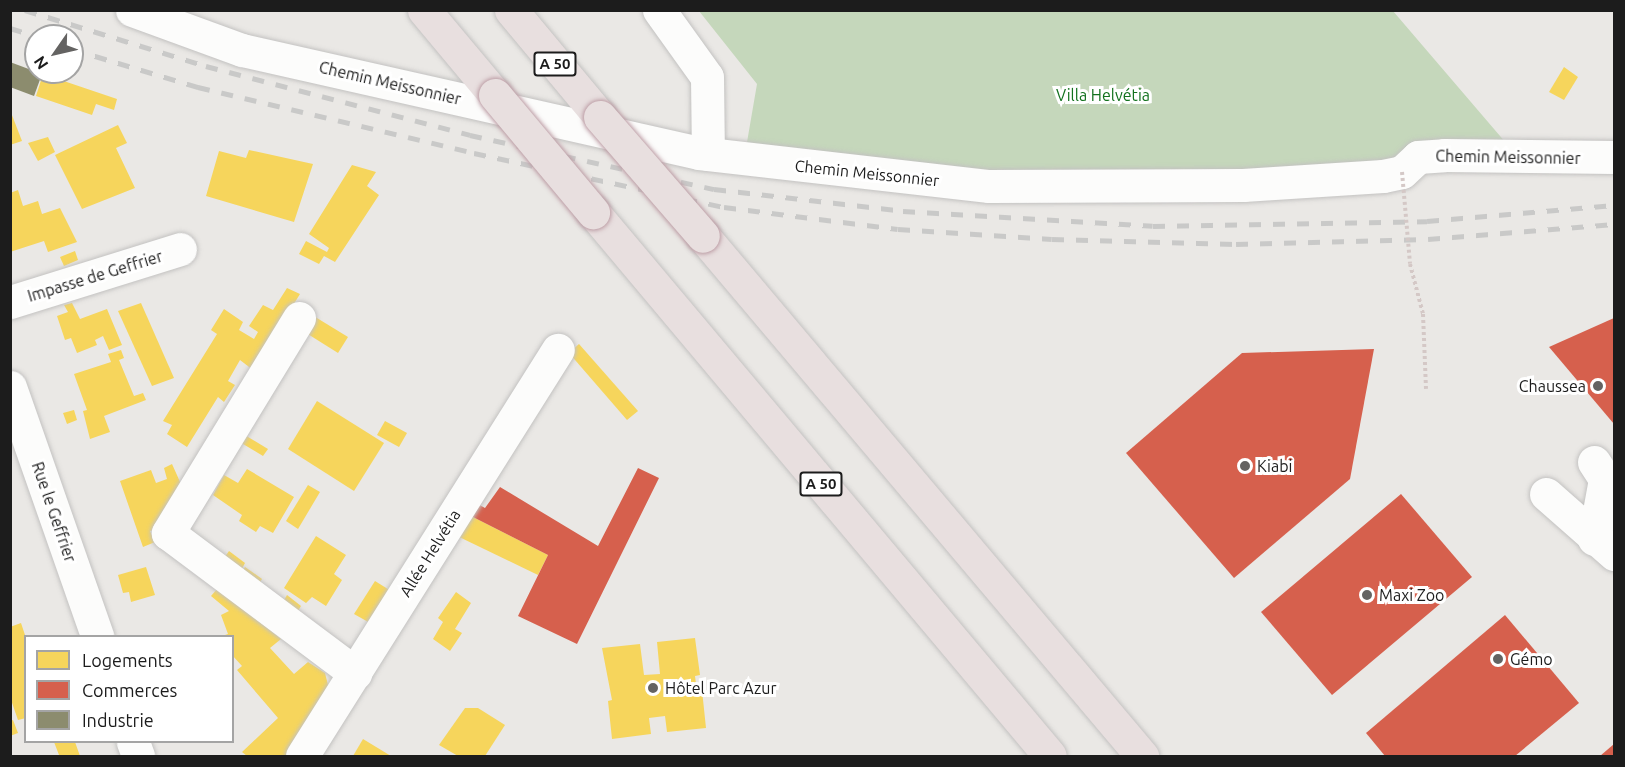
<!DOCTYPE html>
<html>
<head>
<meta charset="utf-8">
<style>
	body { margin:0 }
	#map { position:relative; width:1625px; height:767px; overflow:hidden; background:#eae8e5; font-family:Ubuntu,sans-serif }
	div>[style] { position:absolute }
	.forest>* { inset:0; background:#c5d7bb }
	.homes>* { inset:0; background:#f6d55c }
	.shops>* { inset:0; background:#d6604d }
	.industry>* { inset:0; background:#8c8c6e }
	.path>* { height:4px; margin-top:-2px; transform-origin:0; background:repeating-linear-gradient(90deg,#d4c8c6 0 3px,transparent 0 6px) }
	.roads { filter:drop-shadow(0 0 2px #c3c2c1) drop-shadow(0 0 2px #c3c2c1) }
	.minor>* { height:33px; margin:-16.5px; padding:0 16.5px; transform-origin:16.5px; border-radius:16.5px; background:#fcfcfb }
	.highway>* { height:33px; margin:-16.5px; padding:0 16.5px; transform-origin:16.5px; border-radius:16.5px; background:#e8dfdf }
	.rail>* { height:4.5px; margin-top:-2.25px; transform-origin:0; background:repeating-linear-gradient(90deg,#c9c9c8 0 12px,transparent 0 24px) }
	.path-bridge>* { height:4px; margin-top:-2px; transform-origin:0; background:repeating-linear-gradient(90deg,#d4c8c6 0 3px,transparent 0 6px) }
	.bridges { filter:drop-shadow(0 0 2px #bd9ea6) drop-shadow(0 0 2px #bd9ea6) }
	.highway-bridge>* { height:33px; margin:-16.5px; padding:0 16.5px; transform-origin:16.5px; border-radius:16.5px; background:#e8dfdf }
	.dots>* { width:16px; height:16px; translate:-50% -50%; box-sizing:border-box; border:3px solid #fff; border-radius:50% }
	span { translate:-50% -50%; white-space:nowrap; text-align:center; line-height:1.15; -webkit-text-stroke:6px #fff; paint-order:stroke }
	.shield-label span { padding:2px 4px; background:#fff; border:2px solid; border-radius:4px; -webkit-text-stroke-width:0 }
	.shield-label { font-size:15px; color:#1c1c1c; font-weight:700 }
	.street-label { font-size:16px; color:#1c1c1c }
	.park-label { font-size:16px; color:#12711d }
	.poi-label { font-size:16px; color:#1c1c1c }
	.right { translate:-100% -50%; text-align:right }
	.left { translate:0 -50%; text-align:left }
	.frame { position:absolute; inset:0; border:12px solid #1c1c1c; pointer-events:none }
	.legend { position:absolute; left:24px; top:635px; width:210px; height:108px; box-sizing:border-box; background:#fff; border:2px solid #a4a4a4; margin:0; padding:8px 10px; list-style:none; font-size:18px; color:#1c1c1c }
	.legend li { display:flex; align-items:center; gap:12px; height:30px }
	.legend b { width:30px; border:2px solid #a4a4a4 }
	.north { position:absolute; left:24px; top:24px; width:60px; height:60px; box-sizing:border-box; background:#fff; border:2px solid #a4a4a4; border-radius:50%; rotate:236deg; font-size:16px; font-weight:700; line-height:24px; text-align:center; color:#1c1c1c }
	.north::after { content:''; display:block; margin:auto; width:21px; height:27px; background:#646362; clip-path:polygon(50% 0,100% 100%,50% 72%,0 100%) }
</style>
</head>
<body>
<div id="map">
	<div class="forest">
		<div style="clip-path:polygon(699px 11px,1393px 11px,1506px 143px,1390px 171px,1083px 179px,746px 148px,757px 84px)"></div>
	</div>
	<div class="homes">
		<div style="clip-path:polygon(1564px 67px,1578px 77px,1564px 100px,1549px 92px)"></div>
		<div style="clip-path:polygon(43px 74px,117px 99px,114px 110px,96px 104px,92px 115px,36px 96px)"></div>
		<div style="clip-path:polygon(10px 110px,22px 141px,10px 145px)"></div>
		<div style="clip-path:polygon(118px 125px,127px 143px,116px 148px,135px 188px,82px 209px,55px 155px)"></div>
		<div style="clip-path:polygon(48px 137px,55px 152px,38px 161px,28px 143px)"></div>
		<div style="clip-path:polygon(249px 150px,313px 164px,294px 222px,206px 196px,219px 151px,246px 158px)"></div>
		<div style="clip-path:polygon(352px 165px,376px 172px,367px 186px,379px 195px,335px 262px,324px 256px,319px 264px,299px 254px,306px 241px,327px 252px,329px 248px,309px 234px)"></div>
		<div style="clip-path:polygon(18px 190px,23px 206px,38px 201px,42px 214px,60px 208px,77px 242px,48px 252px,44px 241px,10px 252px,10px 193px)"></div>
		<div style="clip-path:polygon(75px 251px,78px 260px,64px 266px,60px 257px)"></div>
		<div style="clip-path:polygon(287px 288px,300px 294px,253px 370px,240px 360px,228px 381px,235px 385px,224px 402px,218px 397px,187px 447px,167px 434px,172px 425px,163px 421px,217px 334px,211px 330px,224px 309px,243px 322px,239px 330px,254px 339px,258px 332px,249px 326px,263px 305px,273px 310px)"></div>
		<div style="clip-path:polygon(72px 303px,80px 319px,107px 309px,122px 345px,109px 350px,103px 336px,95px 340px,97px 345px,77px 353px,71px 338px,65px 340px,57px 316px,68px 312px,64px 305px)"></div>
		<div style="clip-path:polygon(141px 303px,174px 378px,152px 386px,118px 311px)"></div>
		<div style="clip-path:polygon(312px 315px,348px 337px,338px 353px,303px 331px)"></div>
		<div style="clip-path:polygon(579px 344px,638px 411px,627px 420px,569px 353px)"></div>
		<div style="clip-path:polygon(121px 350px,124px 358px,119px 360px,134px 396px,143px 393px,146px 400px,104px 416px,110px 432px,90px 439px,83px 411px,87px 410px,74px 374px,111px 362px,108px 354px)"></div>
		<div style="clip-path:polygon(317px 401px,384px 443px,354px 491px,288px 449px)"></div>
		<div style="clip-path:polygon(74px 410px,77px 420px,67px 424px,63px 413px)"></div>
		<div style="clip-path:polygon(385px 421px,407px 433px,399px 447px,377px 435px)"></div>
		<div style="clip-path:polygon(243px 434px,268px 449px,263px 456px,238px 441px)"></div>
		<div style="clip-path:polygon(172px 464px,181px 484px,156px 529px,150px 531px,155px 542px,143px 547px,120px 481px,151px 470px,156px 483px,167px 479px,164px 468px)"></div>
		<div style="clip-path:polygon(247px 469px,294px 497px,273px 533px,260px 526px,256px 532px,239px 521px,242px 515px,213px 495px,224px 475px,238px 483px)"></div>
		<div style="clip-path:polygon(308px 485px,320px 492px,298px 529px,286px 521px)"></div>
		<div style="clip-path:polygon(467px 514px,548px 555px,538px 575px,453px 534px)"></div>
		<div style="clip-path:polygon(316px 536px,346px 555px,334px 574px,342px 580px,326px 606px,312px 597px,306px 603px,284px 588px)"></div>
		<div style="clip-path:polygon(229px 551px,245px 563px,239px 574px,222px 561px)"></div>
		<div style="clip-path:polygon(146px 567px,155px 595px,131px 602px,129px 592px,123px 593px,118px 575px)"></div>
		<div style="clip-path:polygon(245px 567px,262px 579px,256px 589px,240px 576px)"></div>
		<div style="clip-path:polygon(375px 581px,391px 591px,370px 623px,354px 614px)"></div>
		<div style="clip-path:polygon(218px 588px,281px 639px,270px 648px,294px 674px,308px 662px,325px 673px,329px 689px,287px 756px,247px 756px,242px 752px,278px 718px,237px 670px,242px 666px,232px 655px,232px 636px,222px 636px,228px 634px,221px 615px,229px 611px,211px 596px)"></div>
		<div style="clip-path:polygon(456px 592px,471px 603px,455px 629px,462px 633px,450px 651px,433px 639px,443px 622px,438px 618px)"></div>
		<div style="clip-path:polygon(287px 595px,301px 606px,293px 619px,280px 607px)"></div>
		<div style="clip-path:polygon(21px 623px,26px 638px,26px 718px,18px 720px,10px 697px,10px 627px)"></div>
		<div style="clip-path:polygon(695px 638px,700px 675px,695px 676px,697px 691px,702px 690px,706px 728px,667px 732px,665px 716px,649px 718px,651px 734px,612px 739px,608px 701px,612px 700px,602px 648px,640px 644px,644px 675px,660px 674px,657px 642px)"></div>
		<div style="clip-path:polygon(465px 708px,478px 708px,505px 725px,485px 756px,458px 756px,439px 745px)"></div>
		<div style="clip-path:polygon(13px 720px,18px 733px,10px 736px,10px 721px)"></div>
		<div style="clip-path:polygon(363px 739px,391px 756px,353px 756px)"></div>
		<div style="clip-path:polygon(54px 742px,75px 742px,80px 756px,56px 756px,59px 755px)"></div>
	</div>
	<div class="shops">
		<div style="clip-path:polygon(1614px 318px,1614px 424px,1549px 347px)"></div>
		<div style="clip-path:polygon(1374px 349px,1350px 479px,1234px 578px,1126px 453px,1242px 353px)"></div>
		<div style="clip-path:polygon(638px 468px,659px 478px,577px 644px,518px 616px,548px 555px,467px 514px,474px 502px,485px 508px,500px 487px,598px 546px)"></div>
		<div style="clip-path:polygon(1401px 494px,1472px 577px,1332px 695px,1261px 612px)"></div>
		<div style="clip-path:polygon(1505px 615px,1579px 703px,1515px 756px,1385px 756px,1366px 733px)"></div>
		<div style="clip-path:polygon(1614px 744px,1614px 756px,1600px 756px)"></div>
	</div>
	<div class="industry">
		<div style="clip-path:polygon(10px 62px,42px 74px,34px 96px,10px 87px)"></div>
	</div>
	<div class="path">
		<div style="left:1410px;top:264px;width:52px;rotate:75.4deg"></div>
		<div style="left:1423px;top:314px;width:75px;rotate:87.7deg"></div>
	</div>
	<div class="roads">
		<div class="minor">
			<div style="left:132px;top:10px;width:117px;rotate:20deg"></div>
			<div style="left:242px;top:50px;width:468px;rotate:12.7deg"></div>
			<div style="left:699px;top:153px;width:292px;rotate:6.5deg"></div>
			<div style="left:989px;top:186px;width:254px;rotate:-0.2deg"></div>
			<div style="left:1243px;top:185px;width:140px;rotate:-3.7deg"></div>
			<div style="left:1383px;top:176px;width:19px;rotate:-12deg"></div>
			<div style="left:1402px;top:172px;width:22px;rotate:-43deg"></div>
			<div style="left:1418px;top:157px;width:26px;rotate:-4deg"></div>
			<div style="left:1444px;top:155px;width:170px;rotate:0.7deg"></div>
			<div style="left:659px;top:10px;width:82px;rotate:54.4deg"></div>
			<div style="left:707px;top:77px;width:77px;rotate:89.3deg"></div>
			<div style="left:10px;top:302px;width:178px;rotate:-17.3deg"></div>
			<div style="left:299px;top:318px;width:252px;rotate:121.4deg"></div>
			<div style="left:168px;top:533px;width:234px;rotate:36.8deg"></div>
			<div style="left:10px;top:387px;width:264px;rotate:70.7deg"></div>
			<div style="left:1594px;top:462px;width:20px;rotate:57deg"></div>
			<div style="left:1605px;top:479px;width:61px;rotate:100.4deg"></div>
			<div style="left:1546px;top:494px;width:91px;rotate:41.4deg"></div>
			<div style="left:133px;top:742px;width:15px;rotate:70deg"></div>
			<div style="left:302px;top:756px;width:480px;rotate:-57.8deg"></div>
		</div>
		<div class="highway">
			<div style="left:424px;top:10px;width:111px;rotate:50.1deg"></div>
			<div style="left:511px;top:10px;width:139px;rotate:50.2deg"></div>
			<div style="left:593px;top:212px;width:710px;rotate:49.97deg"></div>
			<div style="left:703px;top:236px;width:681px;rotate:49.83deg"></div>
		</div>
	</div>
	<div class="rail">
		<div style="left:25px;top:10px;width:189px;rotate:17.2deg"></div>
		<div style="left:206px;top:66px;width:273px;rotate:14.6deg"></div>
		<div style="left:470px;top:135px;width:250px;rotate:12.5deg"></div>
		<div style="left:714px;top:189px;width:190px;rotate:6.6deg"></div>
		<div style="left:903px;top:211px;width:250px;rotate:3.4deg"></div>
		<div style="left:1153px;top:226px;width:274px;rotate:-1deg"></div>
		<div style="left:1427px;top:221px;width:188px;rotate:-4.9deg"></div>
		<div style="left:10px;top:28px;width:27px;rotate:17deg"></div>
		<div style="left:72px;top:49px;width:132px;rotate:16.8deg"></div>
		<div style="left:198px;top:87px;width:284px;rotate:13.4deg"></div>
		<div style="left:474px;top:153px;width:256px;rotate:12.2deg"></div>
		<div style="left:724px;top:207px;width:175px;rotate:7.2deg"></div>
		<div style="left:898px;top:229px;width:154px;rotate:3.7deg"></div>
		<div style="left:1052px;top:239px;width:184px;rotate:1.6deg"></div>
		<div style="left:1236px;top:244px;width:192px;rotate:-1.5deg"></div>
		<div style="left:1428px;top:239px;width:187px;rotate:-4.6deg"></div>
	</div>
	<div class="path-bridge">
		<div style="left:1402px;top:172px;width:92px;rotate:85deg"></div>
	</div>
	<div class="bridges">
		<div class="highway-bridge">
			<div style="left:495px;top:95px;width:153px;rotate:50.1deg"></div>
			<div style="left:600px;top:117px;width:157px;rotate:49.1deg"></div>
		</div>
	</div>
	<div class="dots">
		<div style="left:1598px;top:386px;background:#646362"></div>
		<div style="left:1245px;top:466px;background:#646362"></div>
		<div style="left:1367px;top:595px;background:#646362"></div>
		<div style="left:1498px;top:659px;background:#646362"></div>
		<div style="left:653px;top:688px;background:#646362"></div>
	</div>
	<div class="shield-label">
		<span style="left:555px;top:64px">A 50</span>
		<span style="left:821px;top:484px">A 50</span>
	</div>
	<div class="street-label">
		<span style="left:390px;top:83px;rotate:13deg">Chemin Meissonnier</span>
		<span style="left:1508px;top:157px;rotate:1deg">Chemin Meissonnier</span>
		<span style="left:867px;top:173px;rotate:6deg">Chemin Meissonnier</span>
		<span style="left:95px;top:276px;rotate:-17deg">Impasse de Geffrier</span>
		<span style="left:54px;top:512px;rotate:71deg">Rue le Geffrier</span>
		<span style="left:430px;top:553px;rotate:-58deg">Allée Helvétia</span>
	</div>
	<div class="park-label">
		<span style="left:1103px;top:95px">Villa Helvétia</span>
	</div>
	<div class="poi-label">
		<span class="right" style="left:1586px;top:386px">Chaussea</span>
		<span class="left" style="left:1257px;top:466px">Kiabi</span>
		<span class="left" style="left:1379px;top:595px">Maxi Zoo</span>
		<span class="left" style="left:1510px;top:659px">Gémo</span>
		<span class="left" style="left:665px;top:688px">Hôtel Parc Azur</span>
	</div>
	<div class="frame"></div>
	<ul class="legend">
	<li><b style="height:16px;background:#f6d55c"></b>Logements</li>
	<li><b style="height:16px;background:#d6604d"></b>Commerces</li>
	<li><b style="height:16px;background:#8c8c6e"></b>Industrie</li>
	</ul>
	<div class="north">N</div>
</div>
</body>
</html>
